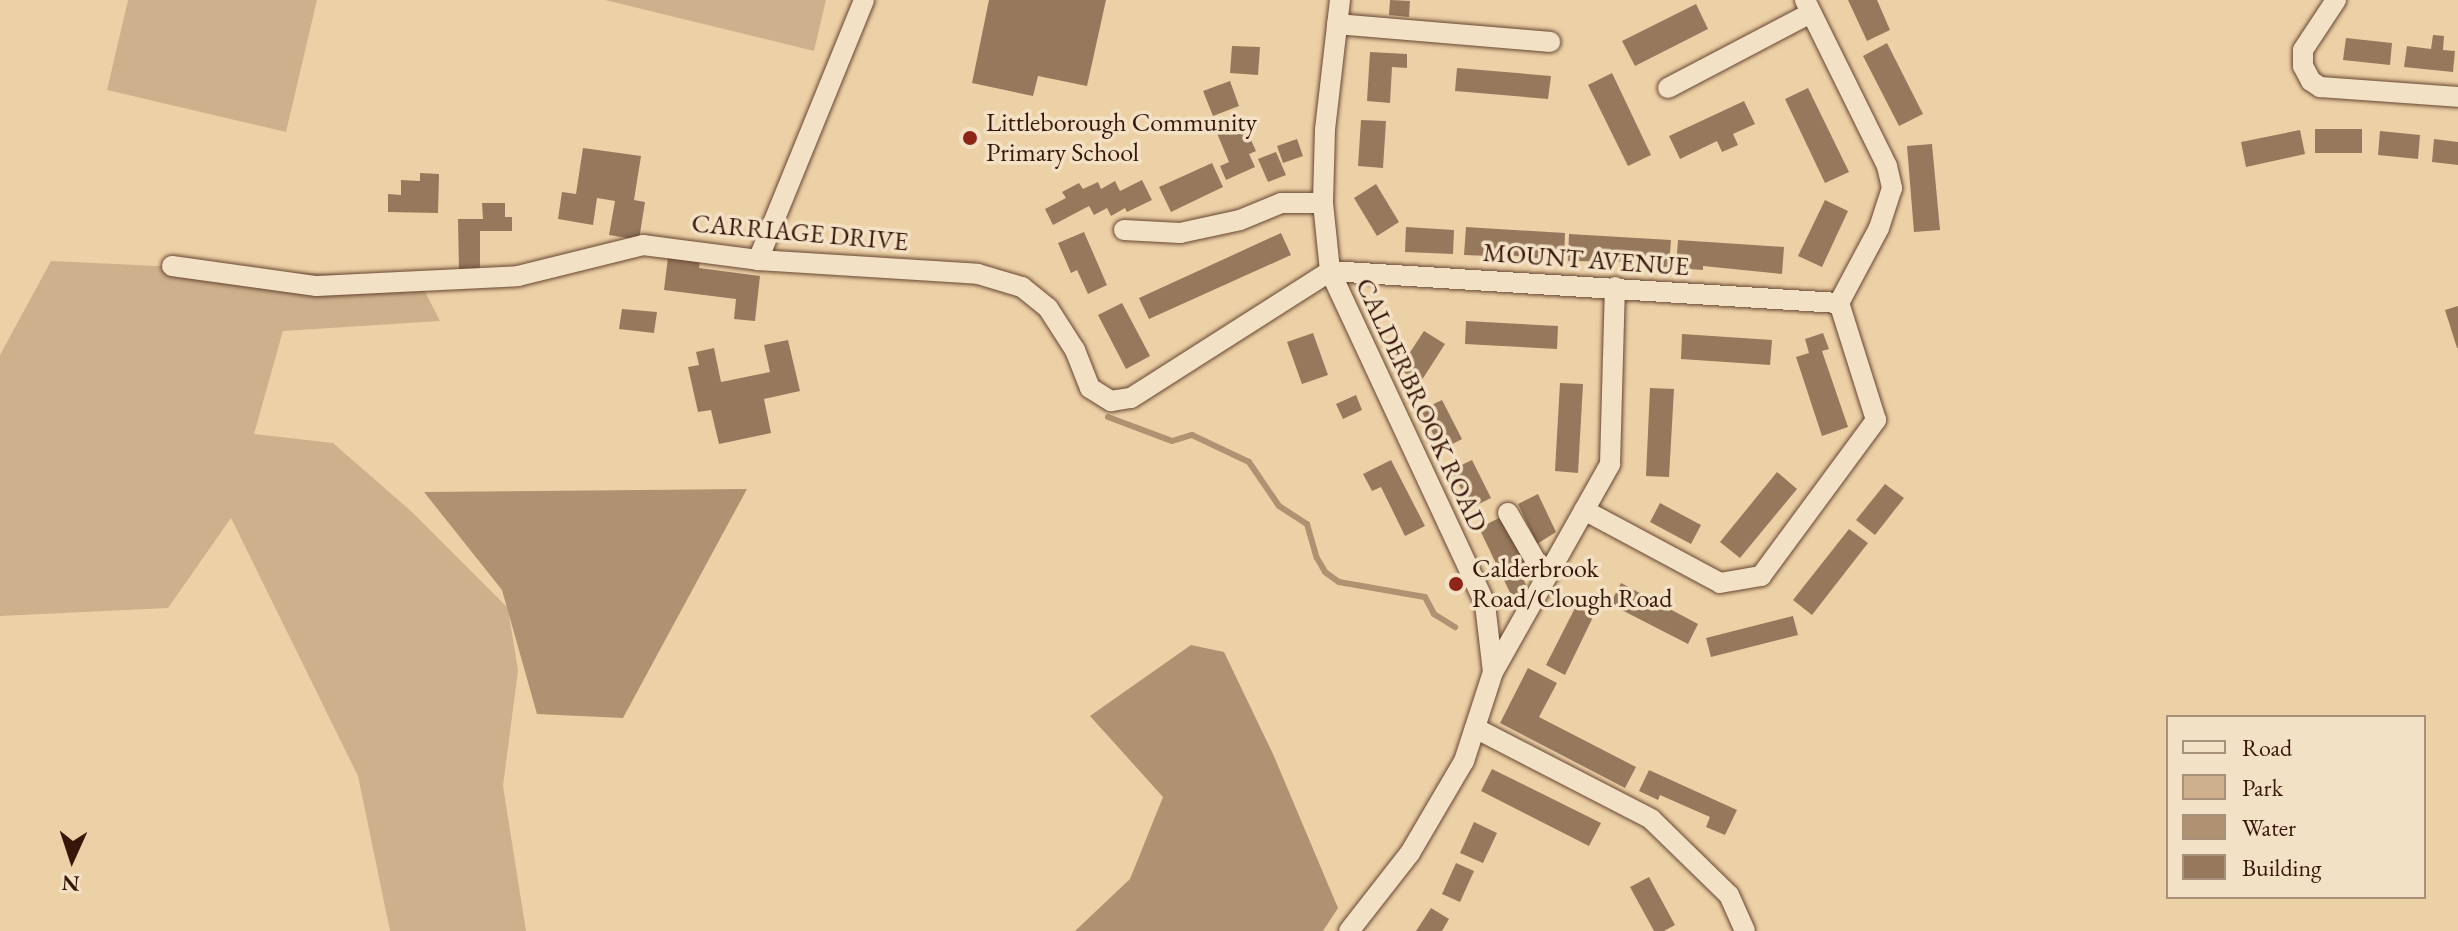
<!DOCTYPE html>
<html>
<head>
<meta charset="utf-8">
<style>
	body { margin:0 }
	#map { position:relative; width:2458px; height:931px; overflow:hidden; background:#edd1a6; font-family:"EB Garamond",serif }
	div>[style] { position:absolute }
	.green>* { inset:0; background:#ceb18c }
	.water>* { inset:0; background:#af9271 }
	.stream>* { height:6px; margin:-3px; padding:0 3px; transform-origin:3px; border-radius:3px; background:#af9271 }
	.building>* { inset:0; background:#96785c }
	.roads { filter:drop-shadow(0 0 2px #654632) drop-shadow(0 0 2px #654632) }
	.minor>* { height:20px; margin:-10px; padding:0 10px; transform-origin:10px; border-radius:10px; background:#f3e1c5 }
	.dots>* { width:22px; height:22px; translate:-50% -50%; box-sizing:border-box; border:4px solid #f3e1c5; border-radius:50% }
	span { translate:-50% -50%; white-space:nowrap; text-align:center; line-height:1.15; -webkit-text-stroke:7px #f3e1c5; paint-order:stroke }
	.poi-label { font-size:26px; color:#38170b }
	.left { translate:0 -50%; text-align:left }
	.street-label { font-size:26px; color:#38170b }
	.legend { position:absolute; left:2166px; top:715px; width:260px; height:184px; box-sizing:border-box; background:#f3e1c5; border:2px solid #a8907b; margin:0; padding:10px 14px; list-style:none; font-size:24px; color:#38170b }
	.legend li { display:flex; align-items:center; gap:16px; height:40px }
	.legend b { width:40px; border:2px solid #a8907b }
	.north { position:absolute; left:32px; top:819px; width:80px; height:80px; -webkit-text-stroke:6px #f3e1c5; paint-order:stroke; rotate:183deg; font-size:22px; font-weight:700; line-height:32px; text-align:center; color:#38170b }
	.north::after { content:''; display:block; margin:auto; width:28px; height:36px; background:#38170b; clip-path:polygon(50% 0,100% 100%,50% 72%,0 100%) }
</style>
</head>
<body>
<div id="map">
	<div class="green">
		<div style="clip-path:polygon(128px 0,317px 0,286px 132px,107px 90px)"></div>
		<div style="clip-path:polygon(605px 0,826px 0,814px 51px)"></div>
		<div style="clip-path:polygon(51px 261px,418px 278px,440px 321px,283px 331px,254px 434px,333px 443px,412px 512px,508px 608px,518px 671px,503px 786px,526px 931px,390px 931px,358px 776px,231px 518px,168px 608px,0 616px,0 355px)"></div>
	</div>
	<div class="water">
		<div style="clip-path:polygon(747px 489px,623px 718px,537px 714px,502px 590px,424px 492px)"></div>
		<div style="clip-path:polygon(1191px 645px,1224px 652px,1273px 754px,1338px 908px,1323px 931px,1075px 931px,1130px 879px,1163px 797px,1090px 716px)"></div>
	</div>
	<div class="stream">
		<div style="left:1108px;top:417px;width:68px;rotate:20.6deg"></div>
		<div style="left:1172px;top:441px;width:21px;rotate:-17deg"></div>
		<div style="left:1192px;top:435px;width:63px;rotate:25.3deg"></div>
		<div style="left:1249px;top:462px;width:53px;rotate:55.7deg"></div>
		<div style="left:1279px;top:506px;width:33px;rotate:33deg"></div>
		<div style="left:1307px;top:524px;width:35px;rotate:74deg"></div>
		<div style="left:1317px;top:558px;width:16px;rotate:60deg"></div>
		<div style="left:1325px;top:572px;width:17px;rotate:36deg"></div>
		<div style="left:1339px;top:582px;width:87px;rotate:9.9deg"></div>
		<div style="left:1425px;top:597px;width:19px;rotate:62deg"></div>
		<div style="left:1434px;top:614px;width:25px;rotate:32deg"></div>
	</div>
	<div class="building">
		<div style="clip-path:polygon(989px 0,1106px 0,1087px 86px,1038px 76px,1033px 96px,972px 83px)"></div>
		<div style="clip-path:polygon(1390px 0,1410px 1px,1409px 17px,1389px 15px)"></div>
		<div style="clip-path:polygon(1848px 0,1877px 0,1890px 30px,1867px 41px)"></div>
		<div style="clip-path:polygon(1696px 4px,1708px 29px,1635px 66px,1622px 41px)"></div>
		<div style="clip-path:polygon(2433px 35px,2444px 36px,2443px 50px,2455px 51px,2453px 72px,2404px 67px,2407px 46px,2431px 49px)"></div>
		<div style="clip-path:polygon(2346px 38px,2392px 43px,2390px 65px,2343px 60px)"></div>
		<div style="clip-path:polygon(1887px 43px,1923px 114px,1899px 126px,1863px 56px)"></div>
		<div style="clip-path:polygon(1232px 46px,1260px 47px,1258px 75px,1230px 73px)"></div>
		<div style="clip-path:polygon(1370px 52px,1407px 54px,1407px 68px,1392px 67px,1390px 103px,1367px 101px)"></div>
		<div style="clip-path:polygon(1457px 68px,1551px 76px,1548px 99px,1455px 91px)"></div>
		<div style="clip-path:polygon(1612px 73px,1651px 155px,1628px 166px,1588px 85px)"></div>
		<div style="clip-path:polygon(1230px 81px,1239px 106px,1213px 116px,1203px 91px)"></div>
		<div style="clip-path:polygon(1808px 88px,1849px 172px,1825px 183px,1785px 99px)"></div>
		<div style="clip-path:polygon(1744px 101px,1755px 124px,1733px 134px,1738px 145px,1722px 152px,1717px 141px,1680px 159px,1669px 136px)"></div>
		<div style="clip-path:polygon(1242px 120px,1256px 151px,1249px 154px,1255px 167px,1226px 180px,1220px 166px,1229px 162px,1216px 131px)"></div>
		<div style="clip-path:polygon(1361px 120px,1386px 121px,1383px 168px,1358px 166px)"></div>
		<div style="clip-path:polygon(2315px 129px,2362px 129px,2362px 153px,2315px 153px)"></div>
		<div style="clip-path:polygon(2300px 130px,2305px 154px,2246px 167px,2241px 142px)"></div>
		<div style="clip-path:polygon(2380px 131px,2420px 135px,2418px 159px,2378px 155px)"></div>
		<div style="clip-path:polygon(1297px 139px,1303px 156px,1283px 163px,1277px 146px)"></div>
		<div style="clip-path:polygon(2434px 139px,2458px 142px,2458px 165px,2432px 162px)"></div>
		<div style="clip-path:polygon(1932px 144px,1940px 230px,1914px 232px,1907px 146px)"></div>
		<div style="clip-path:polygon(583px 148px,641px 156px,634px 200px,645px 202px,639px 240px,609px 235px,615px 201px,597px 198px,593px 225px,558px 219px,562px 192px,576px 194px)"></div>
		<div style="clip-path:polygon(1276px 152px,1286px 175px,1268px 182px,1258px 159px)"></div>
		<div style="clip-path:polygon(1212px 163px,1223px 187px,1171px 212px,1159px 187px)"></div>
		<div style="clip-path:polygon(420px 173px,439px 174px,438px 213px,388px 212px,388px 194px,401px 195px,401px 180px,420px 181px)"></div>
		<div style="clip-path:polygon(1142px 180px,1152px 200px,1127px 212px,1125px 208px,1111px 216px,1107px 208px,1094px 215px,1089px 206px,1053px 225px,1045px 209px,1066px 198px,1062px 192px,1079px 183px,1083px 189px,1098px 182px,1101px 189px,1115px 181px,1120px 191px)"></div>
		<div style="clip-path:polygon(1376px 184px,1399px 222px,1377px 236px,1354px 198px)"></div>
		<div style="clip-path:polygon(1825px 200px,1848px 211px,1822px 267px,1798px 256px)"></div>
		<div style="clip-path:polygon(482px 203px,505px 203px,505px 217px,512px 217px,512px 231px,480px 231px,480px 271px,459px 272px,458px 219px,483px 219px)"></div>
		<div style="clip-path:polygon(1406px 227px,1454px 230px,1453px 254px,1405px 252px)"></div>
		<div style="clip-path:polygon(1466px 227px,1565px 233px,1564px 261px,1489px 253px,1489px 256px,1464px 255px)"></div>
		<div style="clip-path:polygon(1084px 232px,1107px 285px,1088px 294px,1077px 270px,1071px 273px,1058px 243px)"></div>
		<div style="clip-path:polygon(1281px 233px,1291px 255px,1149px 319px,1139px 298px)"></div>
		<div style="clip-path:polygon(1569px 234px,1671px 240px,1669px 267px,1644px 266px,1644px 262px,1568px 261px)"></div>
		<div style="clip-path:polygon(1678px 240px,1784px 247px,1782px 274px,1703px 266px,1703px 270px,1676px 268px)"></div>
		<div style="clip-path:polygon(668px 257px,700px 260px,699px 268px,760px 276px,755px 321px,734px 319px,736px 299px,664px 290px)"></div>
		<div style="clip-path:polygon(1122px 303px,1150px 356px,1126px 369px,1098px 315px)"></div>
		<div style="clip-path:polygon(2458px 306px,2458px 348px,2457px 348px,2445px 310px)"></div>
		<div style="clip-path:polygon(622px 309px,657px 312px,654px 333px,619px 329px)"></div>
		<div style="clip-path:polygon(1466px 321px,1558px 326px,1557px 349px,1465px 344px)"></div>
		<div style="clip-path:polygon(1424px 331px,1445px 344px,1420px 383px,1399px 369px)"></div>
		<div style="clip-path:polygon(1313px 333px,1328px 375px,1302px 384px,1287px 342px)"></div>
		<div style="clip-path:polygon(1823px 333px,1829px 349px,1822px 351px,1848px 427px,1822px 436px,1796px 357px,1809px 353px,1805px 339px)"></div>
		<div style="clip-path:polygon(1682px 334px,1772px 340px,1770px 365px,1681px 359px)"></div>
		<div style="clip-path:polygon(788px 340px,800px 391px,764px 399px,771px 433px,719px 444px,711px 410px,698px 412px,688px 367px,699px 365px,696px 352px,714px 348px,721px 382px,770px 372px,764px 345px)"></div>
		<div style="clip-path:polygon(1560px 383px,1583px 384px,1578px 473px,1555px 471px)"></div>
		<div style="clip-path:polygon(1650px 388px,1674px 389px,1669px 477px,1646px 476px)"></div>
		<div style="clip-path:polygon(1356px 395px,1362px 410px,1343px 419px,1336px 404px)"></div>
		<div style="clip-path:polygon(1442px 400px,1462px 439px,1441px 450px,1421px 410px)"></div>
		<div style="clip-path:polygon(1391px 460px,1425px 526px,1405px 536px,1381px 487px,1372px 491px,1363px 474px)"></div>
		<div style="clip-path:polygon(1472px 460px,1491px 498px,1471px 508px,1451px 470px)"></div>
		<div style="clip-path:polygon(1777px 472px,1797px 489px,1740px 558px,1720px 542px)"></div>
		<div style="clip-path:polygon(1885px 484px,1904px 498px,1875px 535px,1856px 520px)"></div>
		<div style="clip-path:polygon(1538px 494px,1556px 532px,1537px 544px,1518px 504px)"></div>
		<div style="clip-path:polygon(1660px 503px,1701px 525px,1691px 544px,1650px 522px)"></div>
		<div style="clip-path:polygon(1505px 515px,1530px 567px,1520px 572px,1530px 593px,1514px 601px,1479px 528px)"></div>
		<div style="clip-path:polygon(1849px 529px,1868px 543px,1812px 615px,1793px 600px)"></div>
		<div style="clip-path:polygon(1621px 583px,1698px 624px,1688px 644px,1610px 604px)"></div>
		<div style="clip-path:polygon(1576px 606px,1594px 615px,1565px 675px,1546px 665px)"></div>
		<div style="clip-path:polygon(1793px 616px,1798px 635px,1711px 657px,1706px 638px)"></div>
		<div style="clip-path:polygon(1528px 668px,1557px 683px,1539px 717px,1636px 767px,1625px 788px,1500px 723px)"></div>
		<div style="clip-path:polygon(1492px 769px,1601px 823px,1589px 846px,1481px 791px)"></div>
		<div style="clip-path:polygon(1649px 770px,1737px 810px,1725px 835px,1706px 827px,1710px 817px,1660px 795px,1658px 800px,1639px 791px)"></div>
		<div style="clip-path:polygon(1474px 822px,1497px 833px,1483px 863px,1460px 853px)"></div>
		<div style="clip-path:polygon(1456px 863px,1474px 871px,1460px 902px,1442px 894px)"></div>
		<div style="clip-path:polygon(1649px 877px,1675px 925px,1664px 931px,1654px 931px,1630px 887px)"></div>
		<div style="clip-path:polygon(1431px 908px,1449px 919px,1442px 931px,1416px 931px)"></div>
	</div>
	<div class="roads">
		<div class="minor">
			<div style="left:1340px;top:0;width:131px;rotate:96.6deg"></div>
			<div style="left:1325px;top:130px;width:73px;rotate:91.6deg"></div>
			<div style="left:1323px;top:203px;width:68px;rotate:84.1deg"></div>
			<div style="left:1330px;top:271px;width:367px;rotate:65deg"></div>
			<div style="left:1485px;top:604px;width:68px;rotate:83.3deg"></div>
			<div style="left:1493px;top:672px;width:94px;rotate:108deg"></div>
			<div style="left:1464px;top:761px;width:107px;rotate:120.4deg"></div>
			<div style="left:1410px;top:853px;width:99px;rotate:128deg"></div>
			<div style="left:1805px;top:0;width:185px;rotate:63.7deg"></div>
			<div style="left:1887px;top:166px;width:23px;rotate:77deg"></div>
			<div style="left:1892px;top:188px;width:42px;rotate:108deg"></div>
			<div style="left:1879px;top:228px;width:85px;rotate:118.1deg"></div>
			<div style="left:2336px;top:0;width:60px;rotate:123.4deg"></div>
			<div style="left:2303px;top:50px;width:16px;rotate:90deg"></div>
			<div style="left:2303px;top:66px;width:17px;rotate:62deg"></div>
			<div style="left:2311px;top:81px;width:11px;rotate:34deg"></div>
			<div style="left:2320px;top:87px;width:138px;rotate:4.1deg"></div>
			<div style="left:1337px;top:24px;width:214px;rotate:4.8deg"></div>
			<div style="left:1668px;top:88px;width:161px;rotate:-27.7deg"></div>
			<div style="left:1124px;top:230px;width:56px;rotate:3.1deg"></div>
			<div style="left:1180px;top:233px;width:61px;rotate:-12.2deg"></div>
			<div style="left:1240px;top:220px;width:44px;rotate:-22.5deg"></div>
			<div style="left:1281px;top:203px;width:42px"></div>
			<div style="left:758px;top:260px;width:281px;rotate:-67.8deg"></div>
			<div style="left:172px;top:266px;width:146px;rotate:7.9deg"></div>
			<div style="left:317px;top:286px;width:201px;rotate:-2.8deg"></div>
			<div style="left:518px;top:276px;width:129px;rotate:-13.9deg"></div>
			<div style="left:643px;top:245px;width:116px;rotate:7.4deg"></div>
			<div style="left:758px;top:260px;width:220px;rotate:3.6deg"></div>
			<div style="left:978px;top:274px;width:46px;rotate:16.5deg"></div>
			<div style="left:1022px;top:287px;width:33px;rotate:39deg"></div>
			<div style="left:1048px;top:308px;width:50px;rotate:57.3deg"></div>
			<div style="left:1075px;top:350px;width:41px;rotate:68.5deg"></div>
			<div style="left:1090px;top:388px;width:25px;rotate:32deg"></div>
			<div style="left:1111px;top:401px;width:20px;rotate:-9deg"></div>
			<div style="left:1131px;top:398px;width:236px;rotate:-32.5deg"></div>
			<div style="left:1330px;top:271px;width:510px;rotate:3.6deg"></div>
			<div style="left:1584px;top:510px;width:154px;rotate:28.2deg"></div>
			<div style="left:1720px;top:583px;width:42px;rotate:-9.7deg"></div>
			<div style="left:1761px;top:576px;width:194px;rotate:-53.6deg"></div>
			<div style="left:1876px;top:420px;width:123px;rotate:-107.5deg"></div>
			<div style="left:1508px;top:513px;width:60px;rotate:60deg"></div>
			<div style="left:1538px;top:565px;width:13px;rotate:39deg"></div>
			<div style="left:1493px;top:672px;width:239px;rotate:-60.6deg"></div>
			<div style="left:1610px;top:464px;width:177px;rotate:-88.4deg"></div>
			<div style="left:1475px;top:728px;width:198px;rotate:27.3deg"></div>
			<div style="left:1651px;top:819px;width:109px;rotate:44.3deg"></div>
			<div style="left:1729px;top:895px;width:39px;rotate:66deg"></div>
		</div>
	</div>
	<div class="dots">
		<div style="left:970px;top:138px;background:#8f2418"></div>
		<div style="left:1456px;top:584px;background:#8f2418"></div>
	</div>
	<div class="poi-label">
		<span class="left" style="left:986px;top:138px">Littleborough Community<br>Primary School</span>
		<span class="left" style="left:1472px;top:584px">Calderbrook<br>Road/Clough Road</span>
	</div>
	<div class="street-label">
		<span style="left:800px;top:233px;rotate:5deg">CARRIAGE DRIVE</span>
		<span style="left:1586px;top:260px;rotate:4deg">MOUNT AVENUE</span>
		<span style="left:1421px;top:405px;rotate:65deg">CALDERBROOK ROAD</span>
	</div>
	<ul class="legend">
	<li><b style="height:10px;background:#f3e1c5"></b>Road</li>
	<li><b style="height:22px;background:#ceb18c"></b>Park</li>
	<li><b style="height:22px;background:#af9271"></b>Water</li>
	<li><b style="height:22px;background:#96785c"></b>Building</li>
	</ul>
	<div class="north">N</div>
</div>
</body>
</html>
